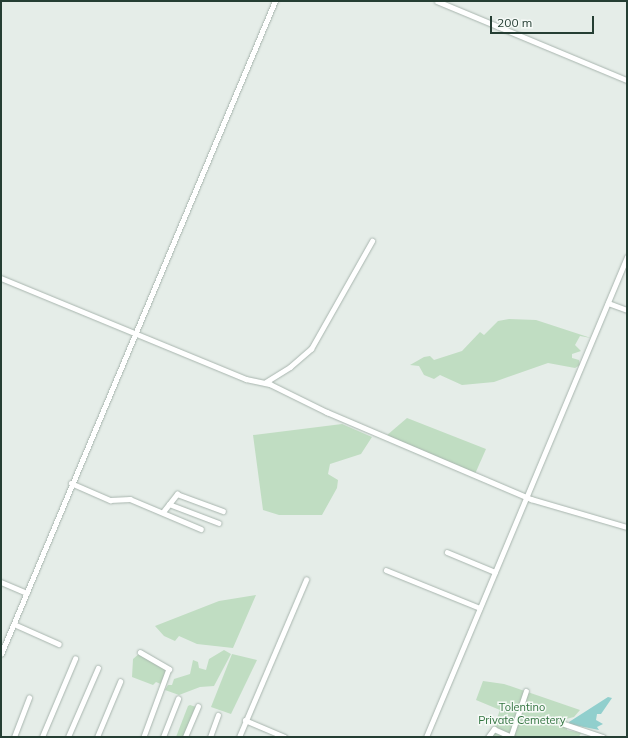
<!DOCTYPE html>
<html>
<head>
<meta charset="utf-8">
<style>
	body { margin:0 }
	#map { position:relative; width:628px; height:738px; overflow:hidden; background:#e5ede8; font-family:Mulish,sans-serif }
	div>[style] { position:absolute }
	.green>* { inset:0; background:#c0ddc2 }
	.water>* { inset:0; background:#91cfcd }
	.roads { filter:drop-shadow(0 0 1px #a8b5ae) drop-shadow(0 0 1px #a8b5ae) }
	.minor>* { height:4.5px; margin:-2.25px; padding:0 2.25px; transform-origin:2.25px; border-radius:2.25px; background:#fff }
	span { translate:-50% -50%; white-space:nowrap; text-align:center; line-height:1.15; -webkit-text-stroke:3px #f6faf7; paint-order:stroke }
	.park-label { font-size:11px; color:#31733f }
	.frame { position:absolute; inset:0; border:2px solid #253e33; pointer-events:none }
	.scale { position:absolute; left:490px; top:16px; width:104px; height:18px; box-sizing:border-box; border:2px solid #253e33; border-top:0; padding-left:5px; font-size:12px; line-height:14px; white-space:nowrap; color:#253e33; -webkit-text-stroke:3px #f6faf7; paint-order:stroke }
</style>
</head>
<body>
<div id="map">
	<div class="green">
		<div style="clip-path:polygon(509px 319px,536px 320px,591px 338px,580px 336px,575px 345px,581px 351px,572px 354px,572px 358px,579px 360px,580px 365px,575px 368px,548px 363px,494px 382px,462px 385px,440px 375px,434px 379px,424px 375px,419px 366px,410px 365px,424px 357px,430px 356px,434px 360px,462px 351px,480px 332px,484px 335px,498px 321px)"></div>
		<div style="clip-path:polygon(407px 418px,486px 449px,475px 474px,386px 436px)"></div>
		<div style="clip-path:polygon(342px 424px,372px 437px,361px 454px,330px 464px,328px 474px,338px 480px,337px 488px,322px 515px,279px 515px,263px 510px,253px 435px)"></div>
		<div style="clip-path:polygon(256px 595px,233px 648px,197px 644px,179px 636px,175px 641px,164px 636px,155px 626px,219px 601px)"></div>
		<div style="clip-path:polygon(224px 650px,231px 654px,214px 686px,200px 687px,179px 695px,165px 690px,168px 685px,172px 685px,174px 679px,190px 674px,193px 660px,198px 662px,199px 668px,206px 670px,209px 659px)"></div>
		<div style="clip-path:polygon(140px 653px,166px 668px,168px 673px,163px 685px,156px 682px,153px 685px,132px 677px,133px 659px)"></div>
		<div style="clip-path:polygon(232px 654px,257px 660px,231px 714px,211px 707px)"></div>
		<div style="clip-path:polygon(483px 681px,504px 684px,580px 710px,574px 717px,566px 719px,567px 730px,581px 733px,579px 737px,490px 737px,500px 710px,476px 700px)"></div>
		<div style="clip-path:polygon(190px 705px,196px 707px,184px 737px,176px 737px,188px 706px)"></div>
	</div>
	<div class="water">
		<div style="clip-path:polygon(608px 697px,612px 698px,601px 714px,597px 714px,596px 720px,603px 724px,597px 727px,599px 730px,569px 724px,569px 722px)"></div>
	</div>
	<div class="roads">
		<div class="minor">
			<div style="left:437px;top:1px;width:206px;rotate:22.6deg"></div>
			<div style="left:1px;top:278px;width:265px;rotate:22.4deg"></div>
			<div style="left:246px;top:379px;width:25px;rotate:12deg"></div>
			<div style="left:270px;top:384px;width:64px;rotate:26.2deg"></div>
			<div style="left:327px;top:412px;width:222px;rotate:23.1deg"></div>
			<div style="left:531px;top:499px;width:100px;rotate:16.3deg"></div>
			<div style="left:608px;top:303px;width:20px;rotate:20deg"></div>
			<div style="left:266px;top:382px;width:28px;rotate:-32deg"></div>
			<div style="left:290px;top:367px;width:28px;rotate:-41deg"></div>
			<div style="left:311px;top:349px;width:124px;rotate:-60.5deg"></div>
			<div style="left:71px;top:483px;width:43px;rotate:23.6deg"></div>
			<div style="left:110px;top:500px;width:20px;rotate:-3deg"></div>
			<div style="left:130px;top:499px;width:77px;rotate:22.9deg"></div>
			<div style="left:169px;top:504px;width:53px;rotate:20.8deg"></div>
			<div style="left:163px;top:512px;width:23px;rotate:-52deg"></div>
			<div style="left:177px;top:494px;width:49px;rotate:20.3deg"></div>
			<div style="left:447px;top:552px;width:52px;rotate:22.6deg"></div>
			<div style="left:386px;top:570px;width:101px;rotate:22deg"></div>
			<div style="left:1px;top:582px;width:28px;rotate:23deg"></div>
			<div style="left:14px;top:624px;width:49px;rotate:24deg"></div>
			<div style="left:140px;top:652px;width:34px;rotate:30deg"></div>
			<div style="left:169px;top:669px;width:72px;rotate:110.2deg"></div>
			<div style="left:1px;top:654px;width:708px;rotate:-67.24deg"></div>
			<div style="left:245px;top:720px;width:43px;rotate:23deg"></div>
			<div style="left:564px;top:724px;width:41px;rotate:18.4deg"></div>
			<div style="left:511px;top:736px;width:47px;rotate:-71.6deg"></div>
			<div style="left:14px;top:737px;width:42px;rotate:-69deg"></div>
			<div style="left:42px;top:737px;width:85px;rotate:-67.1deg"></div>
			<div style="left:68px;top:737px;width:75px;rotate:-66.5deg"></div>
			<div style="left:97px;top:737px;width:60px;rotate:-67.3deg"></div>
			<div style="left:163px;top:737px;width:41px;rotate:-68.5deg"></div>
			<div style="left:185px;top:737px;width:33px;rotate:-67deg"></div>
			<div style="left:210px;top:737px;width:23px;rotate:-70deg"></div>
			<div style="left:239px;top:737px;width:171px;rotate:-66.9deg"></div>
			<div style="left:426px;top:737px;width:520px;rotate:-67.28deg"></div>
			<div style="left:488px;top:737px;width:10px;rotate:-53deg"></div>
			<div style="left:494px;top:729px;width:20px;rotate:24deg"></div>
		</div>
	</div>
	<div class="park-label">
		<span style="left:522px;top:714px">Tolentino<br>Private Cemetery</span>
	</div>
	<div class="frame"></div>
	<div class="scale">200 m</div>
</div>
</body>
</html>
